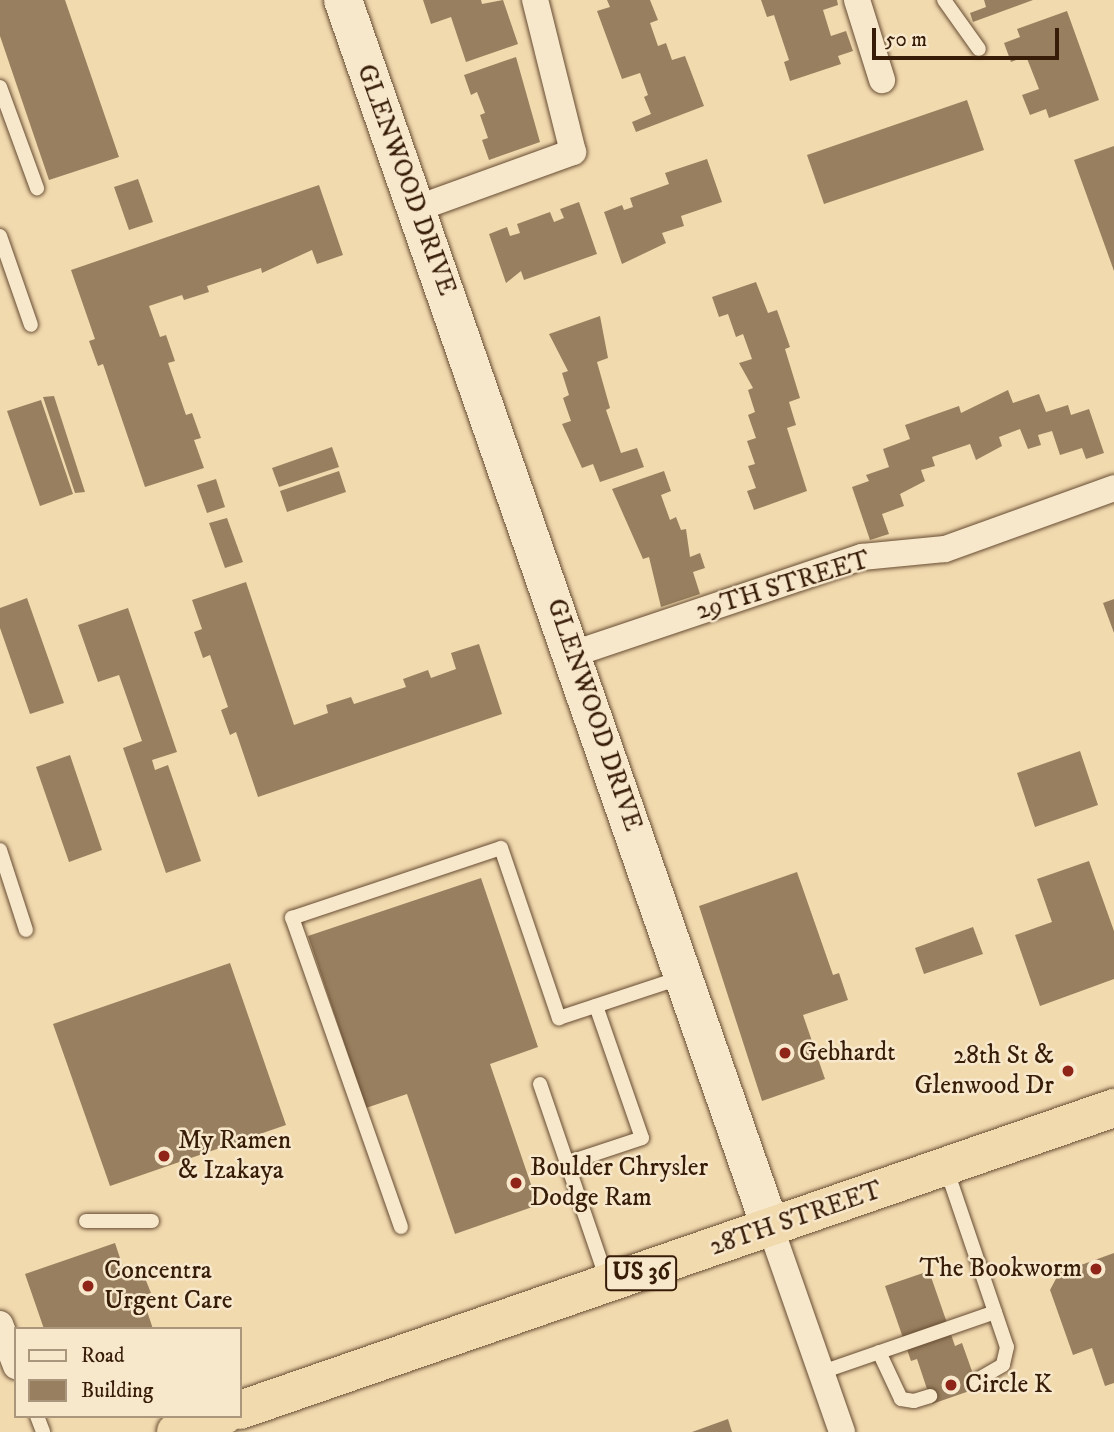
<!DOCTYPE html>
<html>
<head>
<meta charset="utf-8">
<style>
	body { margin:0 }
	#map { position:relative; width:1114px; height:1432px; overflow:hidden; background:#f2daaf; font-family:"IM FELL DW Pica",serif }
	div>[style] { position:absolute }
	.building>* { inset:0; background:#987f5f }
	.roads { filter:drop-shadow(0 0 2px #664c32) drop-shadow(0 0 2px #664c32) }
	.lane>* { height:14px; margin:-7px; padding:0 7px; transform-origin:7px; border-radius:7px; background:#f7e7cb }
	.street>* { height:26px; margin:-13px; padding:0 13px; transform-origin:13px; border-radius:13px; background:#f7e7cb }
	.secondary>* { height:38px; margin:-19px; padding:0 19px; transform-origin:19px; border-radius:19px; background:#f7e7cb }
	.highway>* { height:38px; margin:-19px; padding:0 19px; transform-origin:19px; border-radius:19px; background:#f2daaf }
	.dots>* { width:19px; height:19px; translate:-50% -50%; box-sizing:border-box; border:4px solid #f7e7cb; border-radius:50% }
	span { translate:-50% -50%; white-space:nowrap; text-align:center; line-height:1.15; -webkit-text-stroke:5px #f7e7cb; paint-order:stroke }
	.shield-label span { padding:2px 5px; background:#f7e7cb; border:2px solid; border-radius:5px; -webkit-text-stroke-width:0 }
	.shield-label { font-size:24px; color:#371c08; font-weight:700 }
	.street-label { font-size:26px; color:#371c08 }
	.poi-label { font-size:26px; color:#371c08 }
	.left { translate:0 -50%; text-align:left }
	.right { translate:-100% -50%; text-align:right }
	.legend { position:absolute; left:14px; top:1327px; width:228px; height:91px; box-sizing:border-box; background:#f7e7cb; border:2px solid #aa967d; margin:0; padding:9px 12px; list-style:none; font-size:21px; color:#371c08 }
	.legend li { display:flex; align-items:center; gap:14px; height:35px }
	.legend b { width:35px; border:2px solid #aa967d }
	.scale { position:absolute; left:872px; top:28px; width:187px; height:32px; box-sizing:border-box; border:4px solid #371c08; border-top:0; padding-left:9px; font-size:21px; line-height:24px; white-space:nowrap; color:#371c08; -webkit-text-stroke:5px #f7e7cb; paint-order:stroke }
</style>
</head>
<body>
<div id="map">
	<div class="building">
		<div style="clip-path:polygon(0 0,65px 0,119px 157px,49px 180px,0 36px)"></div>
		<div style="clip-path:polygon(423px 0,481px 0,482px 4px,503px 0,518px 44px,466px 62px,451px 17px,431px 24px)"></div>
		<div style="clip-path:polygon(607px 0,650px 0,658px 20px,650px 23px,658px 46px,666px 43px,672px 60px,685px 56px,704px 106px,636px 132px,632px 122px,651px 114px,644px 97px,648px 95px,640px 73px,622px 79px,597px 11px,610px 7px)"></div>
		<div style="clip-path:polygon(761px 0,837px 0,838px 5px,823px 10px,831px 36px,846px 31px,853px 51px,838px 56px,841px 64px,790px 81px,784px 62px,789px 60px,774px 15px,767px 17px)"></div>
		<div style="clip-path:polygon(984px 0,1033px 0,973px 22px,970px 13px,986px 7px)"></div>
		<div style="clip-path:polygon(1067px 11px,1099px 100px,1049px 118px,1046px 109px,1030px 115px,1022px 95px,1039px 89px,1026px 56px,1011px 62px,1004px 43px,1020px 37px,1017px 29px)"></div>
		<div style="clip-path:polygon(516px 57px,540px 142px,489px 160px,482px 140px,488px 138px,480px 115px,485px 113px,477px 92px,471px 95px,464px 75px)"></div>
		<div style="clip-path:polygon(967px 100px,984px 150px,824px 204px,807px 155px)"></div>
		<div style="clip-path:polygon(1114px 146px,1114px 271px,1074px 160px)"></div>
		<div style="clip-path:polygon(707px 159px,722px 202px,681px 216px,684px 226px,662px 233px,666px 243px,622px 264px,604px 212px,622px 205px,624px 210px,633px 207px,630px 198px,669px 184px,665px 173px)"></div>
		<div style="clip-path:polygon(138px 179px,153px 222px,129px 230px,114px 187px)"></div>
		<div style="clip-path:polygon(319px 185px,343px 255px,317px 264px,312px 250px,262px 273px,261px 268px,207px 286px,209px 292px,184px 300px,182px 295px,149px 306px,160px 337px,166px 335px,175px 361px,168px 363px,186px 415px,192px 413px,201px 438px,194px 440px,204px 468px,145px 487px,103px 364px,98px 366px,89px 341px,95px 339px,71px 270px)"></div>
		<div style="clip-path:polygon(579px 202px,597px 254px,524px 280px,521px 271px,506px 283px,489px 234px,507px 227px,510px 236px,520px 233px,517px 224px,550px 212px,554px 222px,564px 218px,560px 209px)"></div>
		<div style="clip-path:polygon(756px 282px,768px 313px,777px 310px,790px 347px,785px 349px,800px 398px,789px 402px,796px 425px,787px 428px,807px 491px,754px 510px,747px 491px,756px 488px,748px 466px,755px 464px,747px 441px,756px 438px,748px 415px,755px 412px,748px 390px,753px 388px,739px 363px,752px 359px,743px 334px,736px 337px,728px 314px,719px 317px,712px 297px)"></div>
		<div style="clip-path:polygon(600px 316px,608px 358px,597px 362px,610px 408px,606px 410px,621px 453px,637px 448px,644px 467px,600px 482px,593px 464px,582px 468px,562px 424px,571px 421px,563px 398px,569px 395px,562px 373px,568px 371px,549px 334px)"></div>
		<div style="clip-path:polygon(1008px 390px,1013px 403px,1039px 394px,1046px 412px,1068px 405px,1071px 415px,1089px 409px,1104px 453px,1086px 459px,1082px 448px,1060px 455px,1052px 431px,1038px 435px,1041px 445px,1028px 449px,1020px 429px,999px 437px,1002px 446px,976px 460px,970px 444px,932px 457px,935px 466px,921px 470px,925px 481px,900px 494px,904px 506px,882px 514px,889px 534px,870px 540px,852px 487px,869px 481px,866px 475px,889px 467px,883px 449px,910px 439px,905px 425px,959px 406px,961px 413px)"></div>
		<div style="clip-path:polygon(54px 396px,85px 492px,75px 493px,43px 397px)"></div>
		<div style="clip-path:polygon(41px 400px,73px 494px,40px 506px,7px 411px)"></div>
		<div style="clip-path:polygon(332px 447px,339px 467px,279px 487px,272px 468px)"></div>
		<div style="clip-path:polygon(339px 471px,346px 492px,287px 512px,280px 491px)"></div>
		<div style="clip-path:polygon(664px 471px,671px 491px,661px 495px,670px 520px,676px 517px,681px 530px,686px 529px,690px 557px,700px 553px,705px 568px,693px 572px,700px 594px,661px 607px,649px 557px,643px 559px,612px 489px)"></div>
		<div style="clip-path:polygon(216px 479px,225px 507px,207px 513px,197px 485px)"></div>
		<div style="clip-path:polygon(227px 518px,243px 562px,225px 568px,209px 523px)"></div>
		<div style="clip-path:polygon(246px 582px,294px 725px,328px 713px,326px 705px,351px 697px,354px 704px,406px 687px,403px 679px,428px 670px,431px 678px,456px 669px,451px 653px,479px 644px,502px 714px,258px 797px,236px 732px,230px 735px,221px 710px,228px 707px,210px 655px,203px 658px,194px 632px,202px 629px,192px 600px)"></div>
		<div style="clip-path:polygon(27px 598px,64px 703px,30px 714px,0 628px,0 608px)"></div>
		<div style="clip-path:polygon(1114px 599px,1114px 633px,1103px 603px)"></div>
		<div style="clip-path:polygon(128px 608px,177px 752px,152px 760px,155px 770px,168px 765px,201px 861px,166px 873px,123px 748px,142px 741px,119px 675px,98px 682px,78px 625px)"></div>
		<div style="clip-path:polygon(1080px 751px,1098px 805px,1035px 827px,1017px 773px)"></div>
		<div style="clip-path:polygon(70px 755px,102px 850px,69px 862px,36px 767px)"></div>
		<div style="clip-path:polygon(1089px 861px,1114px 931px,1114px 979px,1040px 1006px,1015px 935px,1052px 922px,1037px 879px)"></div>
		<div style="clip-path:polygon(797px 872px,833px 975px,839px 973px,848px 1000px,803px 1015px,825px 1079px,762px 1101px,699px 906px)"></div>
		<div style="clip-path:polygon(481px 878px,538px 1047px,490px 1064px,538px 1205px,455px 1234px,407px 1094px,366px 1108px,308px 936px)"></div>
		<div style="clip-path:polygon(973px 927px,983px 954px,924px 974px,915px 948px)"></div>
		<div style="clip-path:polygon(230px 963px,286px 1125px,110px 1186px,53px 1024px)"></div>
		<div style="clip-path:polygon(115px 1243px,127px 1279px,143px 1273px,151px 1293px,142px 1296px,153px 1329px,44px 1329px,25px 1274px)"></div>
		<div style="clip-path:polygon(1114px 1253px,1114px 1383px,1105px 1386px,1092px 1348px,1073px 1355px,1050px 1290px,1059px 1273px)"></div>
		<div style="clip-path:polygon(929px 1271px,955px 1346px,962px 1343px,978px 1388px,932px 1404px,917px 1359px,911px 1361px,885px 1286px)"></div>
		<div style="clip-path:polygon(728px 1419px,732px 1432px,692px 1432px)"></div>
	</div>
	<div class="roads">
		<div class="lane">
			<div style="left:944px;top:0;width:60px;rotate:54.5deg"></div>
			<div style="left:0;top:87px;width:108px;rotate:69.9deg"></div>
			<div style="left:0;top:236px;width:94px;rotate:70.8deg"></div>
			<div style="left:0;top:850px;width:84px;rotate:72deg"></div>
			<div style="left:540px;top:1084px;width:210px;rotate:71.1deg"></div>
			<div style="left:567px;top:1163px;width:79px;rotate:-18.4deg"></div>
			<div style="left:642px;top:1138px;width:140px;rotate:-109.2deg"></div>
			<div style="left:946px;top:1168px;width:189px;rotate:71.2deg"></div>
			<div style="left:1007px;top:1347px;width:18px;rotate:103deg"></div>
			<div style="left:1003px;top:1365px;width:32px;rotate:150deg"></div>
			<div style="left:86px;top:1221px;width:66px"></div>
			<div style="left:401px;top:1227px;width:328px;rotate:-109.4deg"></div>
			<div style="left:292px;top:918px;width:220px;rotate:-18.5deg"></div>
			<div style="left:501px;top:848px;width:180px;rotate:71.2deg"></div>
			<div style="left:559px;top:1018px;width:131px;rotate:-18.3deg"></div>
			<div style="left:879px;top:1352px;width:52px;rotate:64.9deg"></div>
			<div style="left:901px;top:1399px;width:13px;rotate:9deg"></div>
			<div style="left:914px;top:1401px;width:17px;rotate:-17deg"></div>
			<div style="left:822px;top:1372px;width:183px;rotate:-19.1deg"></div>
			<div style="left:37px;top:1416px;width:17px;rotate:69deg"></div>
		</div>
		<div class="street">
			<div style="left:857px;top:0;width:84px;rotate:72.6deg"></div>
			<div style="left:418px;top:208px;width:165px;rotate:-19.9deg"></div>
			<div style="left:573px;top:152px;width:157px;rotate:-104deg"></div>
			<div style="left:573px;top:654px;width:305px;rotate:-18.6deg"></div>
			<div style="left:862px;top:557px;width:83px;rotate:-5.5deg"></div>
			<div style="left:945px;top:549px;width:180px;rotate:-19.8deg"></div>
			<div style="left:771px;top:1229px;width:215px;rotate:70.7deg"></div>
			<div style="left:0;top:1324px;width:45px;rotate:69.1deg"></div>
		</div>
		<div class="secondary">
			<div style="left:343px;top:0;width:1301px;rotate:70.8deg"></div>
		</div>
		<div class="highway">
			<div style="left:240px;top:1410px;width:925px;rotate:-19.06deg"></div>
			<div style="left:176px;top:1432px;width:50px;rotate:-18.8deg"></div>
		</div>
	</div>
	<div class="dots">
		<div style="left:785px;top:1053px;background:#8f2418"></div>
		<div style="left:1068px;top:1071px;background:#8f2418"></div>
		<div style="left:164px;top:1156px;background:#8f2418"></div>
		<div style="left:516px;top:1183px;background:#8f2418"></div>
		<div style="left:1096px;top:1269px;background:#8f2418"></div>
		<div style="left:88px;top:1286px;background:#8f2418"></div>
		<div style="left:951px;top:1385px;background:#8f2418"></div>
	</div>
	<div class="shield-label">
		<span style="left:641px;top:1273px">US 36</span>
	</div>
	<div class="street-label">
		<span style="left:406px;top:180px;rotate:70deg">GLENWOOD DRIVE</span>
		<span style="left:783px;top:586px;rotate:-17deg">29TH STREET</span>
		<span style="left:594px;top:715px;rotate:71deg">GLENWOOD DRIVE</span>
		<span style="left:796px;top:1219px;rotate:-19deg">28TH STREET</span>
	</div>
	<div class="poi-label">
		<span class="left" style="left:799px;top:1053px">Gebhardt</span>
		<span class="right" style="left:1054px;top:1071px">28th St &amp;<br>Glenwood Dr</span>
		<span class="left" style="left:178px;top:1156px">My Ramen<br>&amp; Izakaya</span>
		<span class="left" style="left:530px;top:1183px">Boulder Chrysler<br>Dodge Ram</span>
		<span class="right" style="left:1082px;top:1269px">The Bookworm</span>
		<span class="left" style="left:104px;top:1286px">Concentra<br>Urgent Care</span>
		<span class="left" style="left:965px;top:1385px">Circle K</span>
	</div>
	<ul class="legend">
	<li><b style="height:9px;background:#f7e7cb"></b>Road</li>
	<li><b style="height:19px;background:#987f5f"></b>Building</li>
	</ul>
	<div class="scale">50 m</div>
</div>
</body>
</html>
